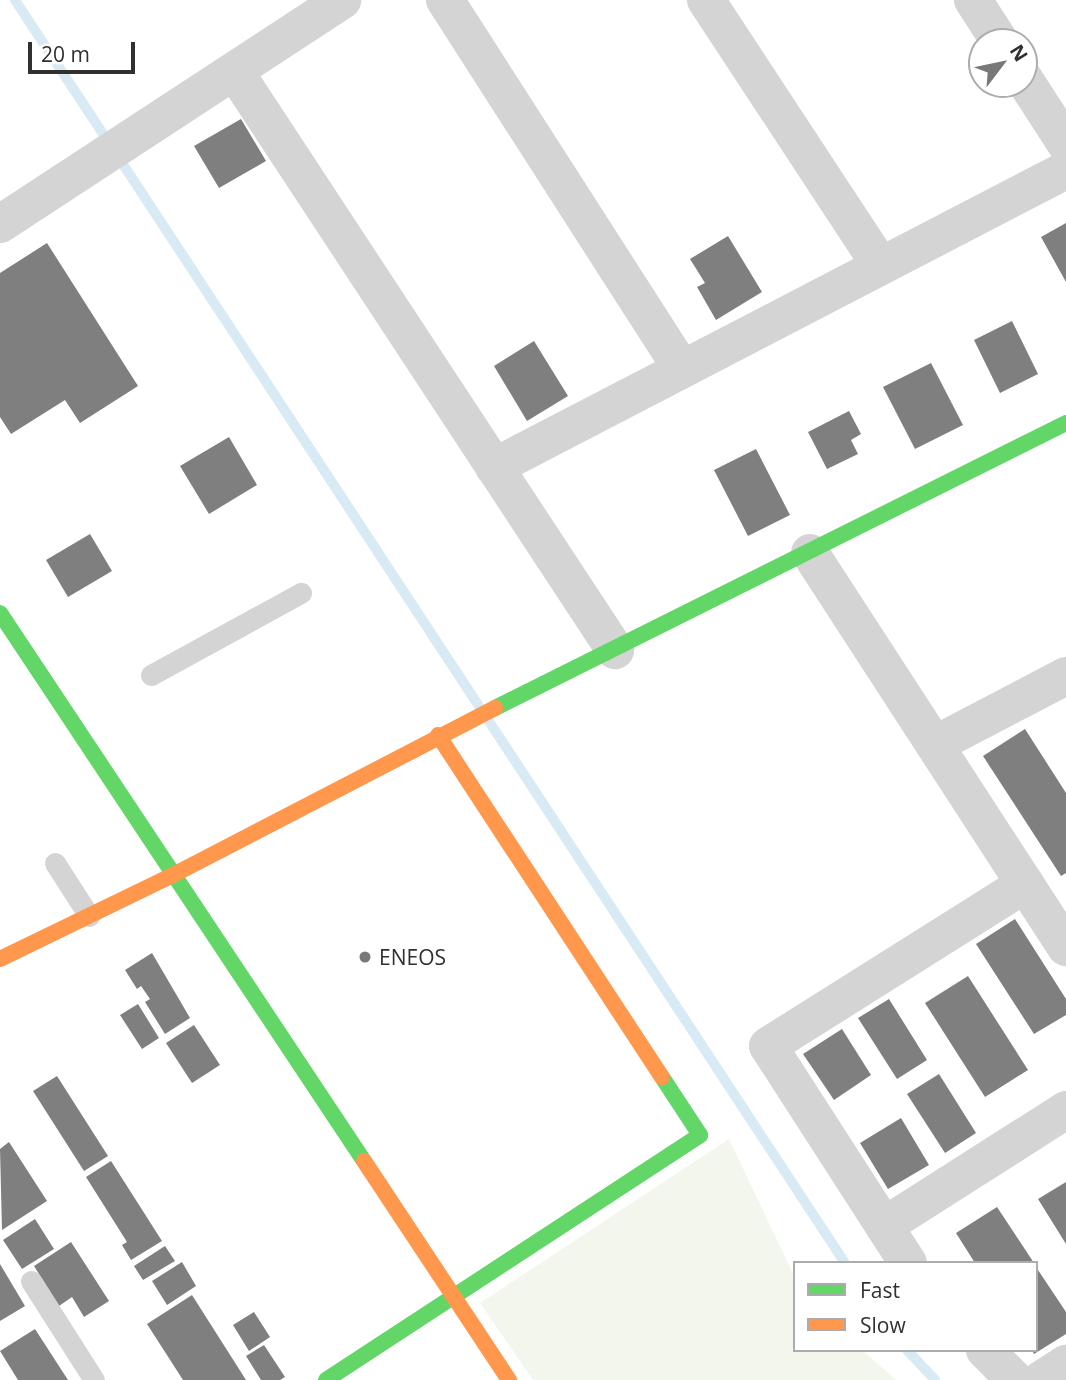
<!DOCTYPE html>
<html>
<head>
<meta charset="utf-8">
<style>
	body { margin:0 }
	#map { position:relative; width:1066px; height:1380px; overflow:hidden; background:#fff; font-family:"Open Sans",sans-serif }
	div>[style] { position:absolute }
	.green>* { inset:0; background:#f2f6ec }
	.stream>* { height:10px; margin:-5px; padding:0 5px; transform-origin:5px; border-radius:5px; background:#d8ebf4 }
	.building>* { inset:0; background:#7f7f7f }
	.lane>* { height:21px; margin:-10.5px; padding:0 10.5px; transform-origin:10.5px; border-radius:10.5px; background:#d4d4d4 }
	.street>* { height:38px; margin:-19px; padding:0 19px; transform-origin:19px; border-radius:19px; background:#d4d4d4 }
	.fast>* { height:16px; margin:-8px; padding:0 8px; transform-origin:8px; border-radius:8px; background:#63d668 }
	.slow>* { height:16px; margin:-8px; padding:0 8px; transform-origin:8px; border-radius:8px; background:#ff974d }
	.dots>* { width:19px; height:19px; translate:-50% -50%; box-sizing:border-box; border:4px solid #fff; border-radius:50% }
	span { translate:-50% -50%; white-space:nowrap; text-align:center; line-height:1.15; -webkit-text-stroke:7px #fff; paint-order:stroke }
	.poi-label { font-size:21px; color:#303030 }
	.left { translate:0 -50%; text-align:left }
	.legend { position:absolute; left:793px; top:1261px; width:245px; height:91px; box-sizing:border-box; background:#fff; border:2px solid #acacac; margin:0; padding:9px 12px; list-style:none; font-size:21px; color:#303030 }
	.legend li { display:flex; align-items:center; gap:14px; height:35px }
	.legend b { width:35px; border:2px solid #acacac }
	.north { position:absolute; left:968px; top:28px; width:70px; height:70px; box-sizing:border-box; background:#fff; border:2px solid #acacac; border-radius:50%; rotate:58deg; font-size:19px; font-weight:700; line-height:28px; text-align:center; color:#303030 }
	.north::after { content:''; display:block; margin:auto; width:24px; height:32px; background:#787878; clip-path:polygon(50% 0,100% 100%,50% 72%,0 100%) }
	.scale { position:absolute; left:28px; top:42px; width:107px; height:32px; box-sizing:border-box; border:4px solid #303030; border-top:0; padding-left:9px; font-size:21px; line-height:24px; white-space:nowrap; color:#303030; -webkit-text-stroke:5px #fff; paint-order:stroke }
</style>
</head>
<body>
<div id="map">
	<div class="green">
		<div style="clip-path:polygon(729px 1139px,795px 1278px,795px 1350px,862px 1350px,896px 1380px,533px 1380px,480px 1303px)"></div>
	</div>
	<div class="stream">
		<div style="left:15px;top:0;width:1511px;rotate:56.69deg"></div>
		<div style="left:907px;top:1350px;width:41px;rotate:47deg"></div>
	</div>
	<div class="building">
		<div style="clip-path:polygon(241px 119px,266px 161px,219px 188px,194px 146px)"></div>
		<div style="clip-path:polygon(1066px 223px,1066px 282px,1041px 237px)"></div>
		<div style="clip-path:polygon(728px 236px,762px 292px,716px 320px,697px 287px,705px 283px,690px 259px)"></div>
		<div style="clip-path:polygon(47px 243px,138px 386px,80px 423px,65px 400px,11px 434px,0 417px,0 273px)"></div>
		<div style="clip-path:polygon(1012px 321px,1038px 374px,1000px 393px,974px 340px)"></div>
		<div style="clip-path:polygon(534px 341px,568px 396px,527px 421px,494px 366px)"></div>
		<div style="clip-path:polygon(931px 363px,963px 425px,915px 449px,883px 387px)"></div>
		<div style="clip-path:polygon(849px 411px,861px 434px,851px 440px,858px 454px,827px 469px,808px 432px)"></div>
		<div style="clip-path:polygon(229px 437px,257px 485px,209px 514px,180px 466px)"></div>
		<div style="clip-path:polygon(756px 449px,790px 515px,748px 536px,714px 470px)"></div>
		<div style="clip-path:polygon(90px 534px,112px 571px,68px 597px,46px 560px)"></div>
		<div style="clip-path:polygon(1025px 729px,1066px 793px,1066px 873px,1061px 876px,983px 756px)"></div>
		<div style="clip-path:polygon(1015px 919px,1066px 999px,1066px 1015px,1034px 1034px,976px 944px)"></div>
		<div style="clip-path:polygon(152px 953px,190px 1018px,165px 1034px,145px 1002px,150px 999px,141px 986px,137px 989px,125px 970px)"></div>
		<div style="clip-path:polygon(968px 976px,1028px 1070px,985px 1097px,925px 1003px)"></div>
		<div style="clip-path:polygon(889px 999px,927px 1060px,897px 1079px,858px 1018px)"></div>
		<div style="clip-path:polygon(138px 1004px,159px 1038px,142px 1049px,120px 1015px)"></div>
		<div style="clip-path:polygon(194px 1025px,220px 1065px,192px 1083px,166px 1043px)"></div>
		<div style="clip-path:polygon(842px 1029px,871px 1075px,834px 1100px,803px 1054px)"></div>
		<div style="clip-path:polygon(939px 1074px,976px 1133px,945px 1153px,907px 1094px)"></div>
		<div style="clip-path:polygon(57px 1076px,108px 1156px,84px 1171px,33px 1091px)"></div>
		<div style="clip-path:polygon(901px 1118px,929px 1165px,888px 1189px,860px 1143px)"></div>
		<div style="clip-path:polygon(9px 1142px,47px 1201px,2px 1230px,0 1149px)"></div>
		<div style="clip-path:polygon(111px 1161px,162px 1241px,131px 1260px,122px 1245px,127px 1242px,86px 1177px)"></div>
		<div style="clip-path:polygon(1066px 1182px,1066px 1244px,1038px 1199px)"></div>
		<div style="clip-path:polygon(997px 1207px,1034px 1263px,975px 1263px,956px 1233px)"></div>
		<div style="clip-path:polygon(35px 1219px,54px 1249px,22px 1269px,3px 1240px)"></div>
		<div style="clip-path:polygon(71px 1242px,109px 1301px,84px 1317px,72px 1297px,59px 1306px,34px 1266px)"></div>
		<div style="clip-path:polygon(165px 1246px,175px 1261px,143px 1280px,134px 1266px)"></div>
		<div style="clip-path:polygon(182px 1262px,196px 1286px,167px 1305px,152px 1281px)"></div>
		<div style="clip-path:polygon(0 1264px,25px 1306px,0 1321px)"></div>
		<div style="clip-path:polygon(1036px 1267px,1066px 1312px,1066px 1334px,1034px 1354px,1032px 1350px,1036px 1350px)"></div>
		<div style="clip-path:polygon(192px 1295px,246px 1380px,183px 1380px,147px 1324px)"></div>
		<div style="clip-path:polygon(254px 1312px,270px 1337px,249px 1351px,233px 1325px)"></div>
		<div style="clip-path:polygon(35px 1329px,68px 1380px,18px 1380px,0 1351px)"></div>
		<div style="clip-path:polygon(264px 1345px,285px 1377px,280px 1380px,261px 1380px,246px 1356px)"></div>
	</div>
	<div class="lane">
		<div style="left:151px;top:675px;width:171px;rotate:-28.7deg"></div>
		<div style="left:55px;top:863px;width:63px;rotate:57.3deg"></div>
		<div style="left:31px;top:1281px;width:117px;rotate:57.5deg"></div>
	</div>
	<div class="street">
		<div style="left:445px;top:0;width:437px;rotate:57.3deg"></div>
		<div style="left:706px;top:0;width:317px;rotate:56.7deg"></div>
		<div style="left:973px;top:0;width:50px;rotate:57.3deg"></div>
		<div style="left:235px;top:72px;width:692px;rotate:56.68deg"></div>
		<div style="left:1024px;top:79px;width:77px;rotate:57.1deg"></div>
		<div style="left:0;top:224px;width:409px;rotate:-33.2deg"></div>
		<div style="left:494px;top:467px;width:645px;rotate:-27.44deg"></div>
		<div style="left:810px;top:553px;width:470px;rotate:57deg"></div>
		<div style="left:936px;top:744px;width:147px;rotate:-27.6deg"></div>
		<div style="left:884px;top:1226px;width:216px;rotate:-32.5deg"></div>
		<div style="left:908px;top:1263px;width:258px;rotate:-122.8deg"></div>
		<div style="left:768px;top:1046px;width:304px;rotate:-32.2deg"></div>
		<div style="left:985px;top:1350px;width:42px;rotate:45deg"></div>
		<div style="left:1041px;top:1380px;width:30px;rotate:-33deg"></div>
	</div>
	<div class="fast">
		<div style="left:0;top:613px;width:658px;rotate:56.41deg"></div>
		<div style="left:495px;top:708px;width:638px;rotate:-26.52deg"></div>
		<div style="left:326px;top:1380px;width:447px;rotate:-33.2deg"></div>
		<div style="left:700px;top:1135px;width:69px;rotate:-123.2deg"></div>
	</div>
	<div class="slow">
		<div style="left:438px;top:735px;width:409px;rotate:56.8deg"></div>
		<div style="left:0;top:959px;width:192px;rotate:-25.9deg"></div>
		<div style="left:173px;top:875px;width:363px;rotate:-27.4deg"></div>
		<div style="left:364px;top:1161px;width:263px;rotate:56.5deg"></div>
	</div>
	<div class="dots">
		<div style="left:365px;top:957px;background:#787878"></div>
	</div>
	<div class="poi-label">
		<span class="left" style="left:379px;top:957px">ENEOS</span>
	</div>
	<ul class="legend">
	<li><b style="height:9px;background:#63d668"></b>Fast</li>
	<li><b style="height:9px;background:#ff974d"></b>Slow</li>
	</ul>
	<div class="north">N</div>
	<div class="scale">20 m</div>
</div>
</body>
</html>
